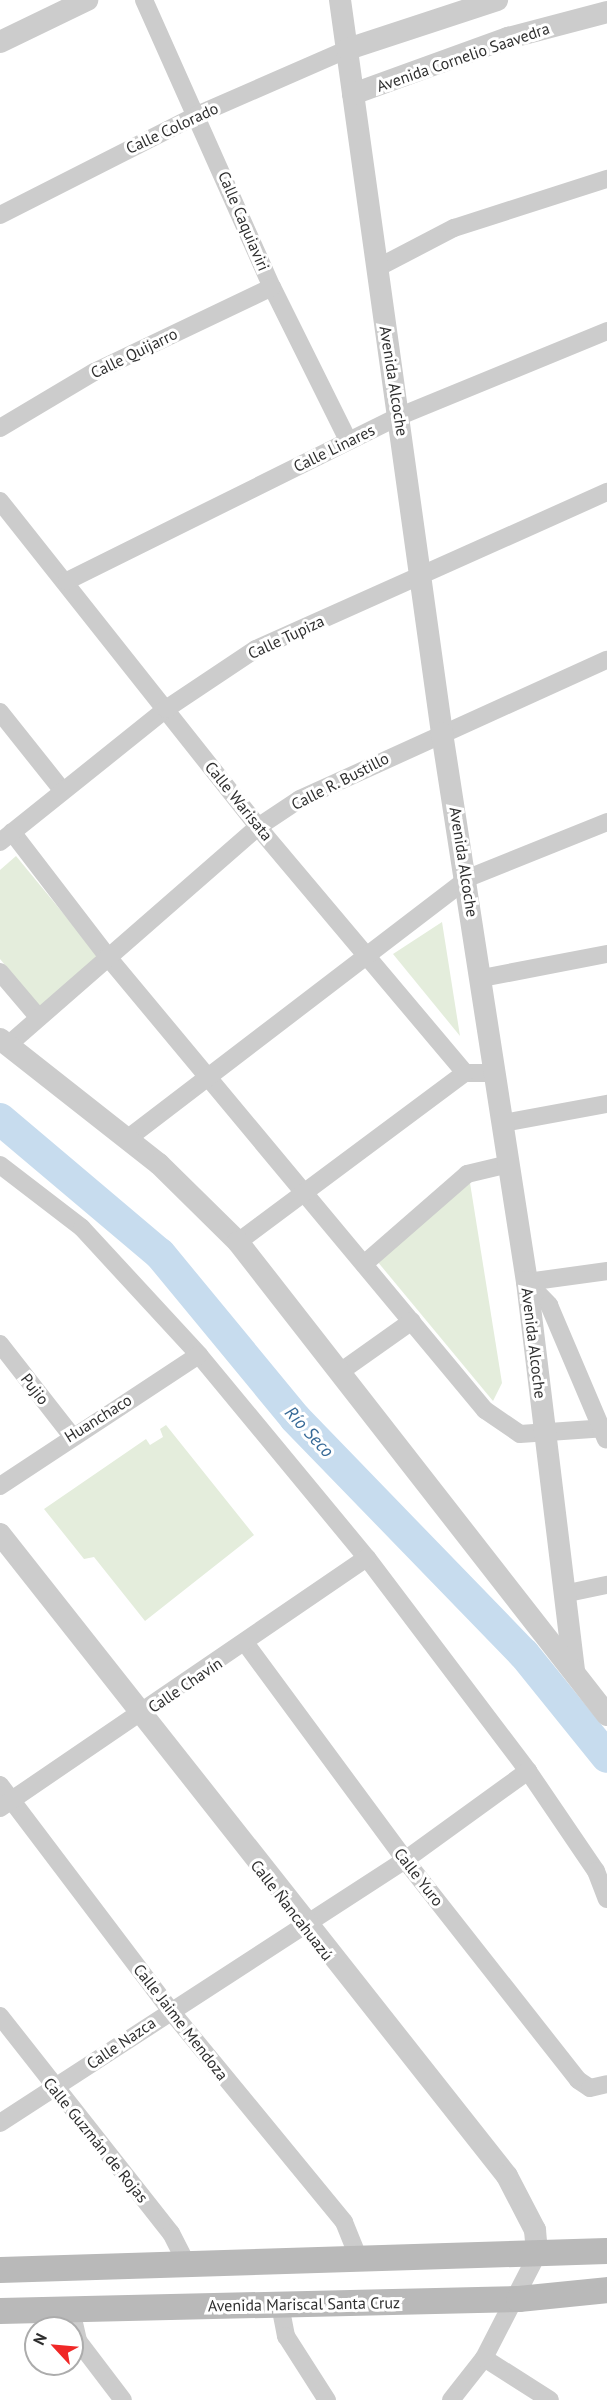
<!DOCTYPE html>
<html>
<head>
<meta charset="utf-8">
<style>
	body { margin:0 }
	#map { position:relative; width:607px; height:2400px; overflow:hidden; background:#fff; font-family:"PT Sans",sans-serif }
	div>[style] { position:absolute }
	.green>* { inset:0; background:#e4eddc }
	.river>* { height:32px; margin:-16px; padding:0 16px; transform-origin:16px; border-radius:16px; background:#c7dcee }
	.minor>* { height:18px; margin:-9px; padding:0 9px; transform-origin:9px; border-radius:9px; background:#ccc }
	.tertiary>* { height:22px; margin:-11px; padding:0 11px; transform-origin:11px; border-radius:11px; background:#ccc }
	.secondary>* { height:26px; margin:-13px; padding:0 13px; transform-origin:13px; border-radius:13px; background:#b9b9b9 }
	span { translate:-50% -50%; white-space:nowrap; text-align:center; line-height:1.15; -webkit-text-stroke:6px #fff; paint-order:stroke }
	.street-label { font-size:16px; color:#2f2f2f }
	.water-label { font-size:18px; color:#376a97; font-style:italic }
	.north { position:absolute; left:24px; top:2316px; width:60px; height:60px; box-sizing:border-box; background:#fff; border:2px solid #acacac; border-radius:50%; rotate:296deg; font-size:16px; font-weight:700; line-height:24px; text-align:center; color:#2f2f2f }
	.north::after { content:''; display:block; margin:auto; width:21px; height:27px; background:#f02827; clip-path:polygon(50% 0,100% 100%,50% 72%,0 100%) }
</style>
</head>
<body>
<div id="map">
	<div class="green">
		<div style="clip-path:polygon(16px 856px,100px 958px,41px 1008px,0 959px,0 870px)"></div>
		<div style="clip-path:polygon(442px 922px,460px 1036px,393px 954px)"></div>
		<div style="clip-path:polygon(470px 1183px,502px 1383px,493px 1401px,377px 1261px)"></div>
		<div style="clip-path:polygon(166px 1425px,254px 1535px,145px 1621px,94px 1557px,84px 1559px,44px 1509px,146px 1439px,150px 1445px,163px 1437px,160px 1429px)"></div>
	</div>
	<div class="river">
		<div style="left:0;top:1119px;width:209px;rotate:40.2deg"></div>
		<div style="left:160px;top:1254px;width:212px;rotate:50.5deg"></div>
		<div style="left:295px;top:1418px;width:329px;rotate:45.9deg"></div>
		<div style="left:524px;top:1654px;width:132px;rotate:51.1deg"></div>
	</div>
	<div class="minor">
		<div style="left:144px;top:0;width:314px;rotate:66deg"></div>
		<div style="left:272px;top:287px;width:171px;rotate:63.6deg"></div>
		<div style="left:0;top:215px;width:221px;rotate:-26.9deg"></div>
		<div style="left:197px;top:115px;width:165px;rotate:-23.6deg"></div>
		<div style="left:377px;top:268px;width:87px;rotate:-27.5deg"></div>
		<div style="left:454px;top:228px;width:161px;rotate:-17.8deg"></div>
		<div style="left:0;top:428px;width:109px;rotate:-30.8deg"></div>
		<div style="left:94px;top:372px;width:197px;rotate:-25.5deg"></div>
		<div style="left:0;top:501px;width:416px;rotate:51.6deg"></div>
		<div style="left:258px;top:827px;width:322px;rotate:49.9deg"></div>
		<div style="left:465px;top:1073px;width:31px"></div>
		<div style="left:67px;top:581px;width:372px;rotate:-26.4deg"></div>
		<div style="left:400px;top:416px;width:224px;rotate:-22.3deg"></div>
		<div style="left:0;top:712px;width:100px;rotate:51.5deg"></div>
		<div style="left:12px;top:832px;width:156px;rotate:52.5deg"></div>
		<div style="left:107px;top:956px;width:591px;rotate:50.22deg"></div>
		<div style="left:485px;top:1410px;width:42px;rotate:34.4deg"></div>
		<div style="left:520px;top:1434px;width:87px;rotate:-3.9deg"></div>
		<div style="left:0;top:842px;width:213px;rotate:-38.7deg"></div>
		<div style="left:166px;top:709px;width:108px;rotate:-33.7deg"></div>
		<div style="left:256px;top:649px;width:385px;rotate:-24.1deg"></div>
		<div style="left:0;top:972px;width:60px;rotate:49.7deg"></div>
		<div style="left:482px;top:978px;width:127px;rotate:-10.9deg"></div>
		<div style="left:8px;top:1045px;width:332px;rotate:-41.1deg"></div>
		<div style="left:258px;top:827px;width:50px;rotate:-33.7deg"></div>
		<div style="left:300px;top:799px;width:337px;rotate:-24.4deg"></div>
		<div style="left:503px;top:1123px;width:106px;rotate:-10.4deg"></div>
		<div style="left:127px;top:1139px;width:429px;rotate:-37.4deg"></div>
		<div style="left:468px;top:878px;width:150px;rotate:-21.9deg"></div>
		<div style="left:0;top:1165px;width:103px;rotate:37.5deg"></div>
		<div style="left:82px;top:1228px;width:173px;rotate:47.3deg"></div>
		<div style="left:199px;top:1355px;width:264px;rotate:50.4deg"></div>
		<div style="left:367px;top:1558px;width:267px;rotate:52.9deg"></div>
		<div style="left:528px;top:1771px;width:121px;rotate:55.8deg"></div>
		<div style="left:596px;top:1871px;width:30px;rotate:69deg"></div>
		<div style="left:238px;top:1242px;width:283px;rotate:-36.7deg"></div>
		<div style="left:364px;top:1264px;width:137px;rotate:-41.1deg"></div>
		<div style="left:467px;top:1174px;width:43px;rotate:-13.4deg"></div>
		<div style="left:527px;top:1282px;width:32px;rotate:46deg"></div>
		<div style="left:549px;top:1305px;width:146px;rotate:67deg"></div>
		<div style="left:527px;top:1282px;width:81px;rotate:-7.8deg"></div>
		<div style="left:0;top:1344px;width:115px;rotate:52deg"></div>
		<div style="left:340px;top:1372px;width:88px;rotate:-35.3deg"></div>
		<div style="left:0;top:1486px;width:238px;rotate:-33.4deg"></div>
		<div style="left:568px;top:1593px;width:40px;rotate:-12deg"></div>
		<div style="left:246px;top:1644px;width:268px;rotate:53.6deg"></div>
		<div style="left:405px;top:1860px;width:280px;rotate:51.8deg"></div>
		<div style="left:578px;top:2080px;width:14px;rotate:34deg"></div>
		<div style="left:590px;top:2088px;width:17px;rotate:-13deg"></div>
		<div style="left:0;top:1785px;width:282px;rotate:52.9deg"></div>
		<div style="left:170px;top:2010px;width:274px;rotate:50.6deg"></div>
		<div style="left:344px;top:2222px;width:40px;rotate:68deg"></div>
		<div style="left:0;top:1808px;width:444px;rotate:-34.3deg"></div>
		<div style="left:0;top:2016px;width:276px;rotate:51.8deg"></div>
		<div style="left:171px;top:2233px;width:36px;rotate:63deg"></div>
		<div style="left:0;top:2123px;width:483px;rotate:-33deg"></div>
		<div style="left:405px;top:1860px;width:152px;rotate:-35.9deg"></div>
		<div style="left:280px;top:2305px;width:32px;rotate:79deg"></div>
		<div style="left:286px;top:2336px;width:76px;rotate:57.4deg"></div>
		<div style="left:71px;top:2310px;width:32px;rotate:77deg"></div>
		<div style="left:78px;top:2341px;width:74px;rotate:52.7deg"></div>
		<div style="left:484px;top:2358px;width:78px;rotate:32.5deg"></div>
		<div style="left:451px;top:2400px;width:53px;rotate:-51.8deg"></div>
		<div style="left:484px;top:2358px;width:116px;rotate:-62.8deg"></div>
	</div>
	<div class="tertiary">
		<div style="left:340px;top:0;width:740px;rotate:82.08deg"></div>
		<div style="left:442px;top:733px;width:556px;rotate:81.2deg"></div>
		<div style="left:527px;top:1282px;width:391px;rotate:83.1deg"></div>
		<div style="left:0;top:42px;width:97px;rotate:-25.8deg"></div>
		<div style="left:348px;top:49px;width:157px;rotate:-18.2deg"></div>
		<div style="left:353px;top:94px;width:165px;rotate:-19.9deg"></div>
		<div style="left:508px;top:38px;width:102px;rotate:-14.7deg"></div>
		<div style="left:0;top:1039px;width:202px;rotate:38.2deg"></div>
		<div style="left:159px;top:1164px;width:111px;rotate:44.6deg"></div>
		<div style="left:238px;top:1242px;width:600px;rotate:52.04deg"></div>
		<div style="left:0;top:1534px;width:818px;rotate:51.7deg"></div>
		<div style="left:507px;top:2176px;width:61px;rotate:62.6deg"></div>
		<div style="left:535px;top:2230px;width:25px;rotate:85deg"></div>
	</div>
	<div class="secondary">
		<div style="left:0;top:2270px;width:607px;rotate:-1.79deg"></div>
		<div style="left:0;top:2311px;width:519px;rotate:-1.32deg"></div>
		<div style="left:519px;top:2299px;width:88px;rotate:-5.8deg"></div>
	</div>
	<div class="street-label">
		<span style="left:463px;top:57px;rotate:-19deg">Avenida Cornelio Saavedra</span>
		<span style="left:172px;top:128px;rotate:-25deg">Calle Colorado</span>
		<span style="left:244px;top:221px;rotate:67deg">Calle Caquiaviri</span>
		<span style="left:134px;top:353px;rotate:-26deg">Calle Quijarro</span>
		<span style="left:394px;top:381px;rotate:81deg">Avenida Alcoche</span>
		<span style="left:334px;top:448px;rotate:-26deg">Calle Linares</span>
		<span style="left:286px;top:637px;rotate:-25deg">Calle Tupiza</span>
		<span style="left:340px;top:781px;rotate:-27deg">Calle R. Bustillo</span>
		<span style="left:239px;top:801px;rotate:51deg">Calle Warisata</span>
		<span style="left:464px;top:862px;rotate:81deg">Avenida Alcoche</span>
		<span style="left:534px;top:1343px;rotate:83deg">Avenida Alcoche</span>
		<span style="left:35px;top:1389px;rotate:52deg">Pujio</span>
		<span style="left:98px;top:1418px;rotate:-32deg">Huanchaco</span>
		<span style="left:185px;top:1685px;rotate:-34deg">Calle Chavín</span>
		<span style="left:419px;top:1877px;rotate:52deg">Calle Yuro</span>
		<span style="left:292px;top:1910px;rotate:52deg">Calle Ñancahuazú</span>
		<span style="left:181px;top:2022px;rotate:52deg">Calle Jaime Mendoza</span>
		<span style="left:121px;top:2043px;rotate:-34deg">Calle Nazca</span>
		<span style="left:96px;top:2140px;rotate:51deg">Calle Guzmán de Rojas</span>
		<span style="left:304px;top:2304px;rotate:-1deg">Avenida Mariscal Santa Cruz</span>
	</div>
	<div class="water-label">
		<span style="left:309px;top:1432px;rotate:47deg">Río Seco</span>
	</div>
	<div class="north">N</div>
</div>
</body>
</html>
